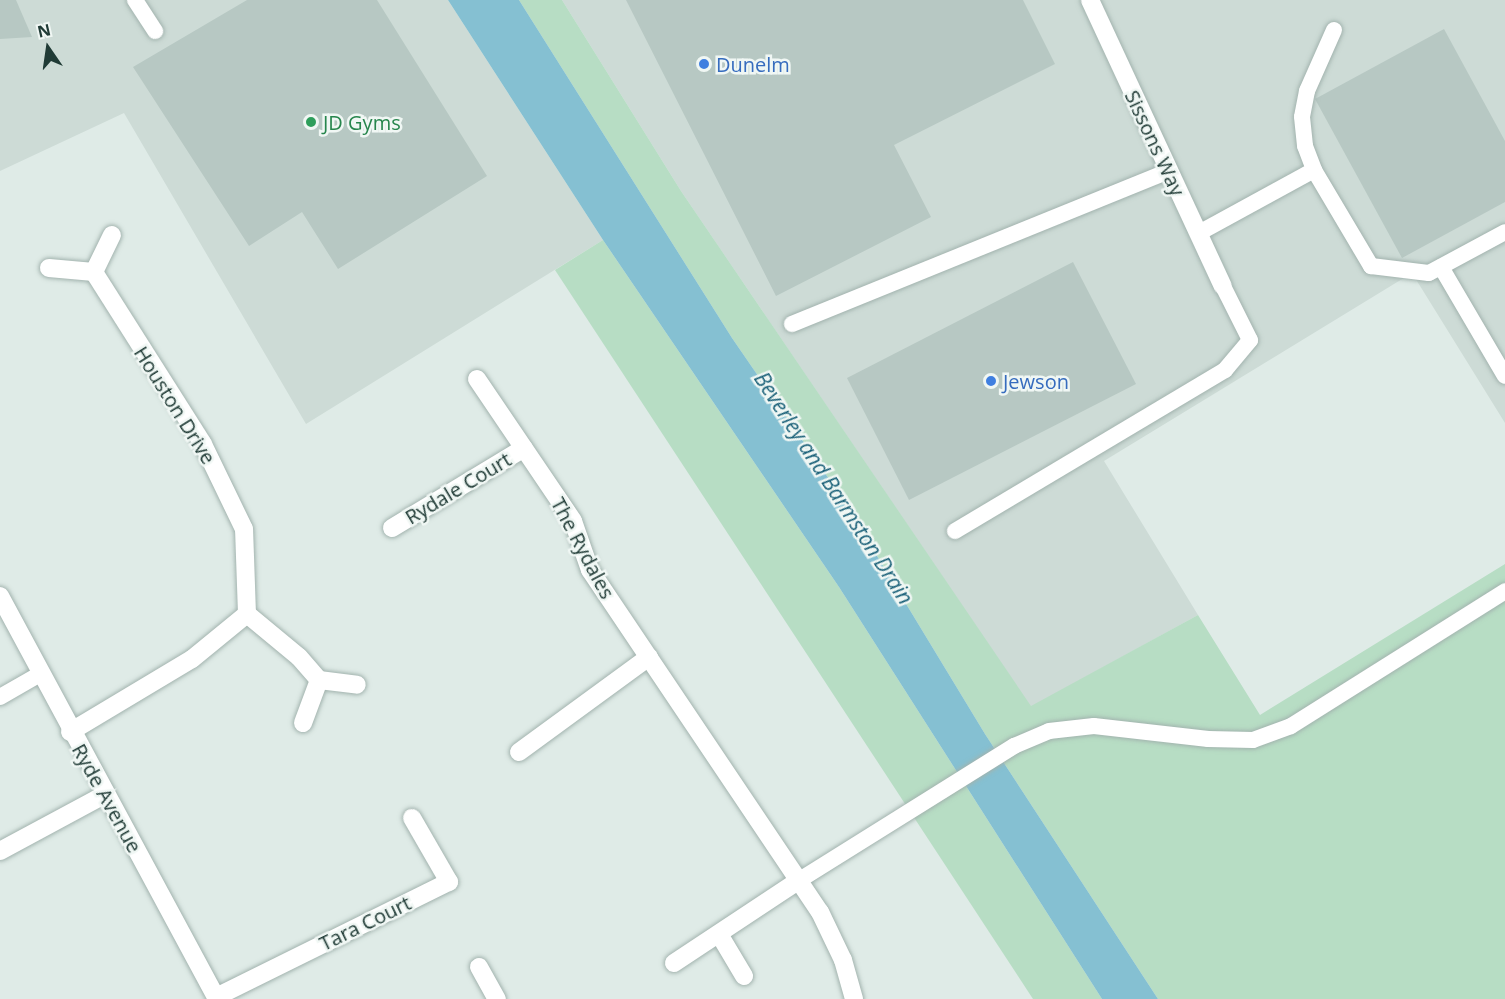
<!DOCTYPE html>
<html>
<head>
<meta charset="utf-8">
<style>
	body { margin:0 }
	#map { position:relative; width:1505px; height:999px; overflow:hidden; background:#dfebe7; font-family:"Open Sans",sans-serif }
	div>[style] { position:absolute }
	.built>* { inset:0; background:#cddbd6 }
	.green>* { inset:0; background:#b7ddc4 }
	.water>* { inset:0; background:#85c0d2 }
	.building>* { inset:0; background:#b7c8c3 }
	.roads { filter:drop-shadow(0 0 2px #a2b3ae) drop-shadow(0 0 2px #a2b3ae) }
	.lane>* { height:16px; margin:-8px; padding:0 8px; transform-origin:8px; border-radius:8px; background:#fff }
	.street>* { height:18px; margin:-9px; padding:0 9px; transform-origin:9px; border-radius:9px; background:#fff }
	.dots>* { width:16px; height:16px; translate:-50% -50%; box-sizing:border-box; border:3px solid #f0f7f4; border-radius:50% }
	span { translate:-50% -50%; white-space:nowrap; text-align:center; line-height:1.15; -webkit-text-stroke:5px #f0f7f4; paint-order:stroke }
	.shop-label { font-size:20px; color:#366cbe }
	.left { translate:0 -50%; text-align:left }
	.leisure-label { font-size:20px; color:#27864d }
	.street-label { font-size:20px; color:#203b36 }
	.water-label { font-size:21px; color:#196078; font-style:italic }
	.north { position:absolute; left:18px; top:18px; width:60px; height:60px; -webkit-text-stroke:4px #f0f7f4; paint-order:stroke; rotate:347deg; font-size:16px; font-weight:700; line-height:24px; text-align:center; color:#203b36 }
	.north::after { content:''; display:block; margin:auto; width:21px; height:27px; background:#203b36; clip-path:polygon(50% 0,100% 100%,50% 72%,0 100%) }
</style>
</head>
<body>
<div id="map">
	<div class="built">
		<div style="clip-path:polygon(0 0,448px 0,603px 240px,306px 424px,124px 113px,0 171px)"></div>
		<div style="clip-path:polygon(562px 0,1505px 0,1505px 423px,1412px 273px,1104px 461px,1198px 615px,1031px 707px,681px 191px)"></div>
	</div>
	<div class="green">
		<div style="clip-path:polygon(519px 0,562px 0,681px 191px,1031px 706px,1198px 615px,1260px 715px,1505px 564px,1505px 999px,1158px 999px,985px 734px,840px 495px,732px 338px)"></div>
		<div style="clip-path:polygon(603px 240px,839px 587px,1102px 999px,1033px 999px,555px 270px)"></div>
	</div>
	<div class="water">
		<div style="clip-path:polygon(448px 0,519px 0,732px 338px,840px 495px,985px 734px,1158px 999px,1102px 999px,839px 587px,603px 240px)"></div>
	</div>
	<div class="building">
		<div style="clip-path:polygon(0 0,16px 0,32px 37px,0 39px)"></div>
		<div style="clip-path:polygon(247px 0,377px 0,487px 176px,338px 269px,302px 212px,249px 246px,133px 67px)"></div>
		<div style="clip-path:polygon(626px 0,1023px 0,1055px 64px,894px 145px,931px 217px,776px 296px)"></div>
		<div style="clip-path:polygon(1444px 29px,1505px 141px,1505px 202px,1402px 258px,1315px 99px)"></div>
		<div style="clip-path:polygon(1073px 262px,1136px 384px,909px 500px,847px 378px)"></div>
	</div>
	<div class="roads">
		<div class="lane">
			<div style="left:135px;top:0;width:37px;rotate:57deg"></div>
			<div style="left:1334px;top:30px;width:67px;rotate:113.9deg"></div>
			<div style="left:1307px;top:91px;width:26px;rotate:101deg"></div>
			<div style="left:1302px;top:117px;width:29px;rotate:84deg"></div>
			<div style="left:1305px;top:146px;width:26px;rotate:69deg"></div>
			<div style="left:1314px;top:170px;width:112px;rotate:59.3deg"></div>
			<div style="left:1371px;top:266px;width:58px;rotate:6.9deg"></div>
			<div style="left:1429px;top:273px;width:86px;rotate:-28.3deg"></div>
			<div style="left:1199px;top:233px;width:131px;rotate:-28.7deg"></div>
			<div style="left:1441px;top:267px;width:126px;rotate:59.6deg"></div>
			<div style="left:792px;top:324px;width:405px;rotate:-22.1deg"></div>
			<div style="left:955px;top:531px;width:314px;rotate:-30.8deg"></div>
			<div style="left:1225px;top:370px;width:39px;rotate:-50deg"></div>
			<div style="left:1250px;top:340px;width:60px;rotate:-116.6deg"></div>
			<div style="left:0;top:697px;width:46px;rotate:-29.9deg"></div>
			<div style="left:798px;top:881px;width:255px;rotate:-32deg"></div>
			<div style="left:1014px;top:746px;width:38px;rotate:-23deg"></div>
			<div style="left:1049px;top:731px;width:45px;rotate:-6.3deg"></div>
			<div style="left:1094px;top:726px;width:115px;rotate:6.5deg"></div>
			<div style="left:1208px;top:739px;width:45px;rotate:1.3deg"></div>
			<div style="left:1253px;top:740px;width:40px;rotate:-20.2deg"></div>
			<div style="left:1291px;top:726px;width:253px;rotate:-32.2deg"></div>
		</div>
		<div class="street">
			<div style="left:1090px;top:0;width:315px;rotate:65.1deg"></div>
			<div style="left:49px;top:268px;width:45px;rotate:5.1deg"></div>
			<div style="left:94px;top:272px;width:41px;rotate:-64.1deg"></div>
			<div style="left:477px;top:379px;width:171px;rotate:55.9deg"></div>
			<div style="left:573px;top:521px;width:52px;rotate:70.9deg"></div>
			<div style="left:590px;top:570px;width:412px;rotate:56.1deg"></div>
			<div style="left:820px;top:912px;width:53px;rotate:64.4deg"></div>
			<div style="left:843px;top:960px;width:41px;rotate:74.2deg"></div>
			<div style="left:392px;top:528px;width:154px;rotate:-31.2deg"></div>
			<div style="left:0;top:596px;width:458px;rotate:61.7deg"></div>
			<div style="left:247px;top:614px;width:67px;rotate:39.6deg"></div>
			<div style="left:299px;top:657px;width:30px;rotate:49deg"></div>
			<div style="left:303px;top:723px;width:46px;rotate:-69.6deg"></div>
			<div style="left:319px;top:680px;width:38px;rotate:7deg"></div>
			<div style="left:70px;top:732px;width:142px;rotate:-30.9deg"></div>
			<div style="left:192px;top:659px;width:71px;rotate:-39.3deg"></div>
			<div style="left:247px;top:614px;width:85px;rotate:-92deg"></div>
			<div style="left:244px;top:529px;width:94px;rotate:-115.8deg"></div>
			<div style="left:203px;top:444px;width:204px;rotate:-122.4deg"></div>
			<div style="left:519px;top:752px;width:161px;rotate:-36.2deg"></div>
			<div style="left:0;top:851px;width:120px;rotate:-28.3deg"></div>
			<div style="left:719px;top:934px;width:49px;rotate:59.2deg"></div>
			<div style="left:674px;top:963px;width:149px;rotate:-33.5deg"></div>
			<div style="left:479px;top:967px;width:37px;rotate:61deg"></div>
			<div style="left:216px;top:997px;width:260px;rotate:-26.3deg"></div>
			<div style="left:449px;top:882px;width:74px;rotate:-120deg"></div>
		</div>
	</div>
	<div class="dots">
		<div style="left:704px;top:64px;background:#3f7fe0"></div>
		<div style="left:311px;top:122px;background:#2e9e5b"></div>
		<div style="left:991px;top:381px;background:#3f7fe0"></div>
	</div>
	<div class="shop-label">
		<span class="left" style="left:716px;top:64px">Dunelm</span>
		<span class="left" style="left:1003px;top:381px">Jewson</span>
	</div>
	<div class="leisure-label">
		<span class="left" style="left:323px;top:122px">JD Gyms</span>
	</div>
	<div class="street-label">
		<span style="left:1155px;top:143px;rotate:65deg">Sissons Way</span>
		<span style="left:175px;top:405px;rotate:58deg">Houston Drive</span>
		<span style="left:458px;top:488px;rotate:-31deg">Rydale Court</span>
		<span style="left:583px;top:548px;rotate:62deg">The Rydales</span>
		<span style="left:107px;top:798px;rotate:61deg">Ryde Avenue</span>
		<span style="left:365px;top:923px;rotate:-26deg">Tara Court</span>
	</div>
	<div class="water-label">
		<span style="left:834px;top:488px;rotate:57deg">Beverley and Barmston Drain</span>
	</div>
	<div class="north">N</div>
</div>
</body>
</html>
